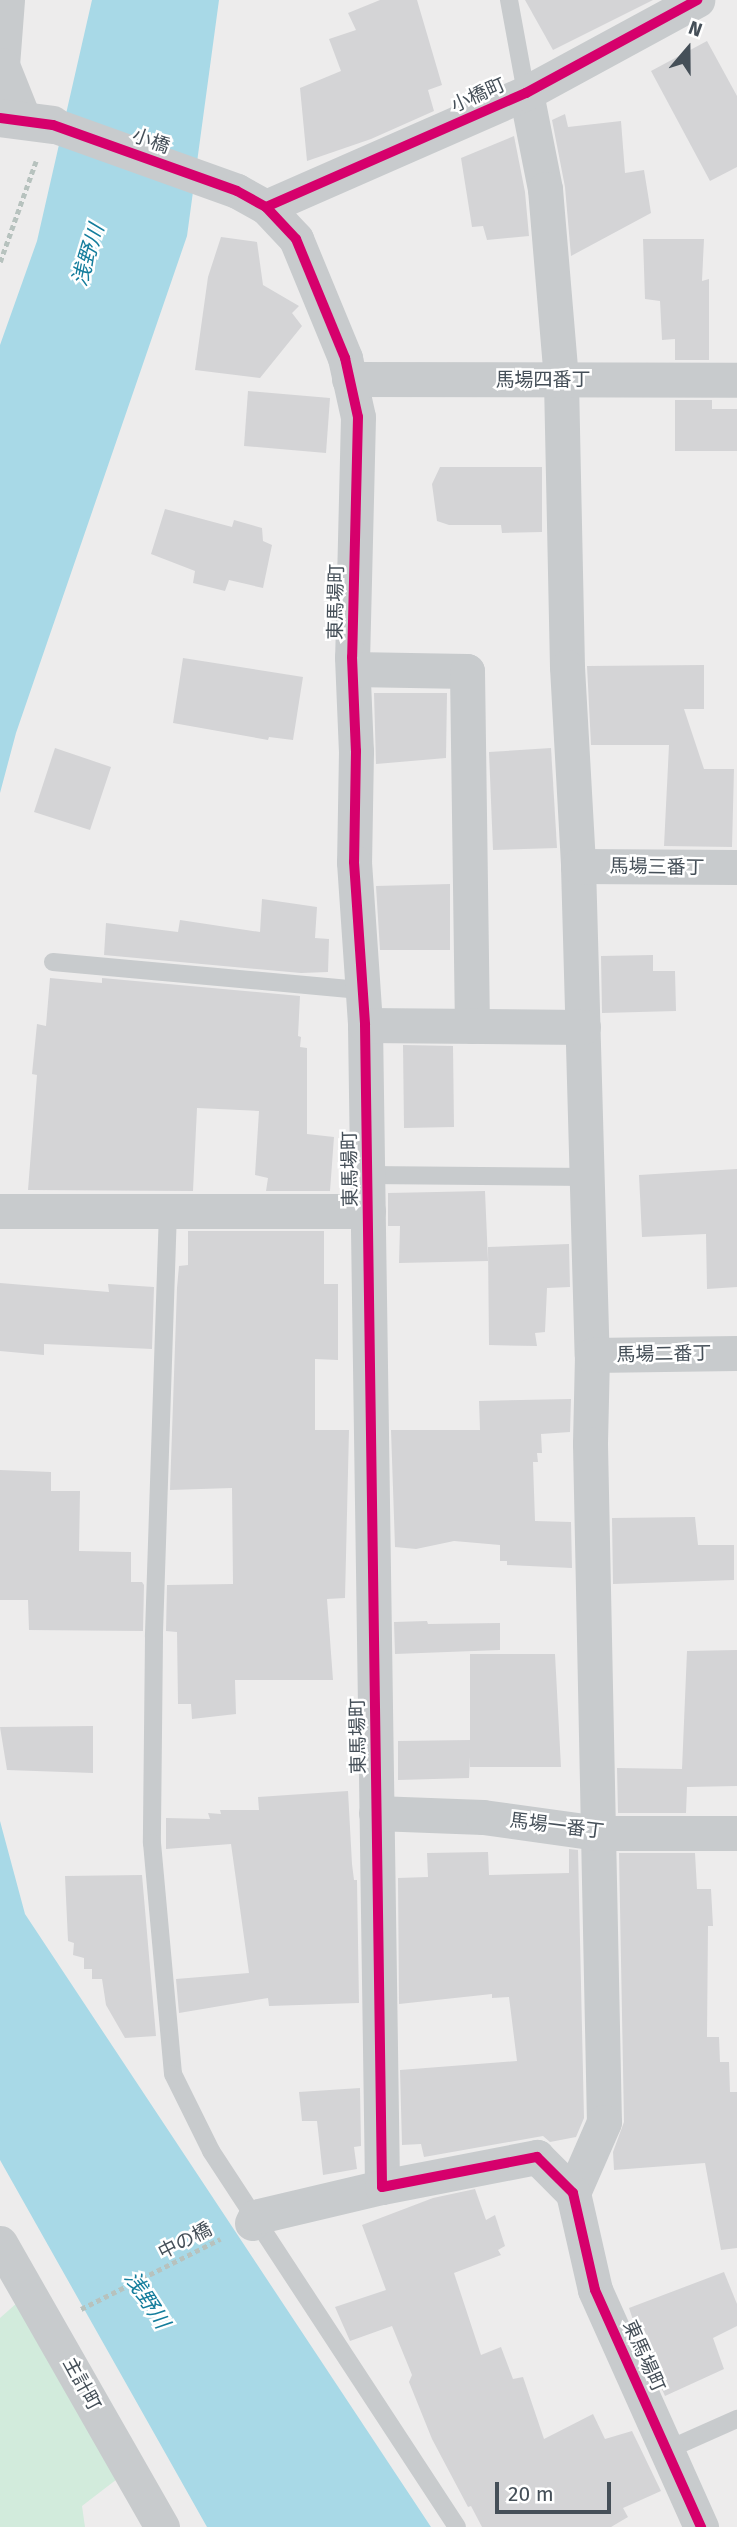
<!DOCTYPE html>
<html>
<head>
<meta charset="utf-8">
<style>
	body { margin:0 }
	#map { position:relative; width:737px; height:2527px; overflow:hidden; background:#edecec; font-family:"Fira Sans","Noto Sans JP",sans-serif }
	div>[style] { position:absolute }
	.green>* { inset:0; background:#d2ebdc }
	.water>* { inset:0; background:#a8d9e7 }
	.building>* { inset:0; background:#d4d4d6 }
	.path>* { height:4.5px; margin-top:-2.25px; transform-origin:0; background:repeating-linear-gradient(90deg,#b7c2be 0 5px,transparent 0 8.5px) }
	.service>* { height:18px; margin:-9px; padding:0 9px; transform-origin:9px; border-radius:9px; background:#c8cbcd }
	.minor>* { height:35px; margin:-17.5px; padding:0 17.5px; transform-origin:17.5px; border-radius:17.5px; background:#c8cbcd }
	.tertiary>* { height:38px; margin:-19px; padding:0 19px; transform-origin:19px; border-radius:19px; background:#c8cbcd }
	.cycleway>* { height:10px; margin:-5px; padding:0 5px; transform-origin:5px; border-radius:5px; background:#d6006c }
	span { translate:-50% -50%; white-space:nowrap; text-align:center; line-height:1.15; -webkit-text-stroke:5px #fff; paint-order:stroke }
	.street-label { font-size:19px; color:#454f58 }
	.water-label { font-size:21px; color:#147d9c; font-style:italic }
	.north { position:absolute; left:653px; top:14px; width:70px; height:70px; -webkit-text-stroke:5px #fff; paint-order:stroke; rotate:20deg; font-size:19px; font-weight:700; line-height:28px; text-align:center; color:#454f58 }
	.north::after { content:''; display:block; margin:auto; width:24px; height:32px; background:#454f58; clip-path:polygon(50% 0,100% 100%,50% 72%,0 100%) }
	.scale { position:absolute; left:495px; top:2482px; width:116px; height:32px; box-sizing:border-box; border:4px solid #454f58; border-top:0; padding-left:9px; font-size:21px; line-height:24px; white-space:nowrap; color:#454f58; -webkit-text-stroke:5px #fff; paint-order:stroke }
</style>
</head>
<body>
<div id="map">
	<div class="green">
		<div style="clip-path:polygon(18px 2302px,121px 2476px,82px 2506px,85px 2527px,0 2527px,0 2318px)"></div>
	</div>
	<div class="water">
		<div style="clip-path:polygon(92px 0,219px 0,187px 236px,16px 733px,0 793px,0 345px,37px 241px)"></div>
		<div style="clip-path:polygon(0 1821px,25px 1914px,431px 2527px,207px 2527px,0 2160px)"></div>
	</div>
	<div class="building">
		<div style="clip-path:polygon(380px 0,417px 0,442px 85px,428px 90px,434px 111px,371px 139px,307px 161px,300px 88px,341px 71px,329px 39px,356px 30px,348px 13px)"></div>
		<div style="clip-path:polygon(525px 0,653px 0,553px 50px)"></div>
		<div style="clip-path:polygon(707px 41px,737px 96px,737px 167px,710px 181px,651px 71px)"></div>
		<div style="clip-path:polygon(565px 114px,568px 127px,621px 121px,625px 173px,644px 170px,651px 213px,571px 256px,565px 187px,552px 120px)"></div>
		<div style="clip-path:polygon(514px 136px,525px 192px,529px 236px,487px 240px,483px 226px,472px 227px,461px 158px)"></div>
		<div style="clip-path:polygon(221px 237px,257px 242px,263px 285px,299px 306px,292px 313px,302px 326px,260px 378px,195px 370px,208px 277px)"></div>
		<div style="clip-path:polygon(643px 239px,704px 239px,702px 281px,709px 279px,709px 360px,675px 360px,675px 339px,662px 340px,660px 301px,645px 299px)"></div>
		<div style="clip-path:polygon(248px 391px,330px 398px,326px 453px,244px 446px)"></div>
		<div style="clip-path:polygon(675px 400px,712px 400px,712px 409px,737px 409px,737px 451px,675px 451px)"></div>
		<div style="clip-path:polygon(440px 467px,542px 467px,542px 532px,502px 533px,501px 525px,449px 525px,437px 521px,432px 484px)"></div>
		<div style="clip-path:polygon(165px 509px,232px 527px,234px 520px,262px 528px,263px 541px,272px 545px,263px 588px,229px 580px,225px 591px,193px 583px,195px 571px,151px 554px)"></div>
		<div style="clip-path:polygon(183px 658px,303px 677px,293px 740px,269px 737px,268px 740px,173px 723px)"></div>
		<div style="clip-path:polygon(704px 665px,704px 709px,684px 709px,704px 769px,734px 769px,732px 847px,664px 846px,669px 745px,591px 745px,587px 666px)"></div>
		<div style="clip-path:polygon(374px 693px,447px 693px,446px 758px,376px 764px)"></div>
		<div style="clip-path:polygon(55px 748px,111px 767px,90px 830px,34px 812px)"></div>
		<div style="clip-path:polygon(551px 748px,557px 848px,493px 850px,489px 752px)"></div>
		<div style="clip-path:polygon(450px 884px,450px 950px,380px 950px,376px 886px)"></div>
		<div style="clip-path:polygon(262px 899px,317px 907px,315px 938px,329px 939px,328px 972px,301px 973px,104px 955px,106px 923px,178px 932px,180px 920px,260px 932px)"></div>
		<div style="clip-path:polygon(653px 955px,653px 971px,675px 971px,676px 1011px,602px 1013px,601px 956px)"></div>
		<div style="clip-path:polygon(50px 978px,102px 983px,102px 978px,300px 996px,298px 1036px,301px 1037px,300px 1047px,307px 1048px,307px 1134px,334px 1137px,330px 1191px,266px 1191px,268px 1178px,255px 1175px,259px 1111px,197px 1108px,193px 1191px,28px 1190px,37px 1075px,32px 1074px,37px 1024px,46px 1026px)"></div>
		<div style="clip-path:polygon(403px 1045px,453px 1046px,454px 1127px,404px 1128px)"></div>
		<div style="clip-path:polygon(737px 1169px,737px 1287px,707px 1289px,706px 1234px,642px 1237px,639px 1175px)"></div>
		<div style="clip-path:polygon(485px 1191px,488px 1261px,399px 1263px,400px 1226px,388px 1226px,388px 1193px)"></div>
		<div style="clip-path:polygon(188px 1231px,324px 1231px,324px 1284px,338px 1284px,338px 1360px,315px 1359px,315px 1430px,349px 1430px,345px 1598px,327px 1599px,333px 1680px,235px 1680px,236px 1714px,192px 1719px,191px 1704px,178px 1704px,177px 1632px,166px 1631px,167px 1585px,233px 1584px,232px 1488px,170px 1490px,177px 1288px,179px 1266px,188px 1265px)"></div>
		<div style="clip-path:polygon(569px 1244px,570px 1287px,547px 1288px,545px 1332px,535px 1333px,537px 1346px,489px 1345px,488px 1247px)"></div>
		<div style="clip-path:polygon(0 1283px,109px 1292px,108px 1284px,154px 1287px,152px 1349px,44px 1344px,44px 1355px,0 1351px)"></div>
		<div style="clip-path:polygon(571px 1399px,570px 1432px,541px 1434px,542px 1453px,537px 1453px,538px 1462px,533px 1462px,535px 1521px,571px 1522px,572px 1568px,507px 1565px,507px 1561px,500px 1561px,500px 1545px,454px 1541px,416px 1549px,395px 1547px,391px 1430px,480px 1430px,479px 1401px)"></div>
		<div style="clip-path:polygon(0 1470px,51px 1472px,51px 1491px,80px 1491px,79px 1551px,131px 1552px,131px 1582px,142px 1582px,144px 1585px,143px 1631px,29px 1630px,28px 1600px,0 1600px)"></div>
		<div style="clip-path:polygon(695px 1517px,698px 1545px,734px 1545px,734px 1580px,613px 1584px,612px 1518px)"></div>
		<div style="clip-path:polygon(427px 1621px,428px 1624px,500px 1623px,500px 1650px,395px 1654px,394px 1622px)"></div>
		<div style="clip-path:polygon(737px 1650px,737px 1786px,687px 1787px,686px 1813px,618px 1813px,617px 1768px,682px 1769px,687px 1651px)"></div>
		<div style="clip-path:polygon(470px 1654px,555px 1654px,561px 1767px,470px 1767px,470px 1757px,469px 1778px,398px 1780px,398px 1741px,470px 1740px)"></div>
		<div style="clip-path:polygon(93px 1726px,93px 1773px,7px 1770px,0 1727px)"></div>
		<div style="clip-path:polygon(348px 1791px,352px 1864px,354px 1880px,357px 1880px,359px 2003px,269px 2006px,268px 1998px,179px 2013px,176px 1979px,249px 1973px,231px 1844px,166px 1849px,166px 1818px,210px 1819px,208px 1813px,221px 1814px,220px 1810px,259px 1810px,258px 1797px)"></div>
		<div style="clip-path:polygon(569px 1849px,578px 1850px,584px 2118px,576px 2137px,550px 2142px,543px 2136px,424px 2157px,421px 2144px,402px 2145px,400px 2070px,517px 2061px,509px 1997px,492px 1998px,492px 1994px,399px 2004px,398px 1878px,428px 1877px,427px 1853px,488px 1852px,489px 1875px,569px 1873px)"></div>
		<div style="clip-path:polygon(619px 1853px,695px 1853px,697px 1889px,711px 1889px,713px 1926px,708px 1926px,707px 2037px,719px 2037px,720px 2062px,729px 2062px,730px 2092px,737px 2092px,737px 2248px,721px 2250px,705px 2163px,614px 2170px,613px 2152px,624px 2122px)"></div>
		<div style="clip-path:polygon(142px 1875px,156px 2036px,125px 2038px,106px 2005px,102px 1979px,92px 1979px,92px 1969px,84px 1969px,84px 1958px,73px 1955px,74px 1943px,68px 1941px,65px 1876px)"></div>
		<div style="clip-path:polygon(360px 2088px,361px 2146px,354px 2147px,357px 2169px,323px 2175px,317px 2121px,302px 2121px,299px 2092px)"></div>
		<div style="clip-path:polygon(475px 2189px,486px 2220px,495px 2215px,505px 2246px,498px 2250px,501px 2255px,454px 2273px,481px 2355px,501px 2347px,513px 2379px,523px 2377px,544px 2439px,593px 2414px,605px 2439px,632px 2431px,661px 2491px,623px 2508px,628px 2517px,611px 2527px,482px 2527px,471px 2506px,468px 2507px,432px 2439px,409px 2382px,412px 2375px,392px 2326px,350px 2341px,335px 2307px,386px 2290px,362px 2225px,433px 2198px)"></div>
		<div style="clip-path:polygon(724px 2272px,737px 2304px,737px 2326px,713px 2338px,724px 2369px,665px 2396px,641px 2344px,629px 2308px)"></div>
	</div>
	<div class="path">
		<div style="left:0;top:262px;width:107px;rotate:-70.4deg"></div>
		<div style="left:81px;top:2309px;width:156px;rotate:-26.7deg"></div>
	</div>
	<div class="service">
		<div style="left:509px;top:0;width:95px;rotate:79.6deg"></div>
		<div style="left:53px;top:962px;width:311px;rotate:5.2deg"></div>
		<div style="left:367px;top:1175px;width:220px;rotate:0.5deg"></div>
		<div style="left:168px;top:1211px;width:426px;rotate:91.9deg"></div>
		<div style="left:154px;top:1637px;width:206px;rotate:90.6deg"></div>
		<div style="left:152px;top:1843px;width:232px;rotate:84.8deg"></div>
		<div style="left:173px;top:2074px;width:86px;rotate:63.7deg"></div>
		<div style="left:211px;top:2151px;width:449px;rotate:56.8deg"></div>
		<div style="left:667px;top:2450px;width:77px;rotate:-23.9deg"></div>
	</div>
	<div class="minor">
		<div style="left:7px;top:0;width:65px;rotate:94.4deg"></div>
		<div style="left:2px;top:65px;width:59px;rotate:68.2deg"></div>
		<div style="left:526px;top:93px;width:98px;rotate:78.8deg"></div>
		<div style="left:545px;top:189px;width:193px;rotate:85.2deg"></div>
		<div style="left:561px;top:381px;width:286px;rotate:88.8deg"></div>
		<div style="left:567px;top:667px;width:199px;rotate:86.8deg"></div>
		<div style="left:578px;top:866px;width:489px;rotate:88.4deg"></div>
		<div style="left:592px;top:1355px;width:89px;rotate:91.3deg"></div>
		<div style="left:590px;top:1444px;width:678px;rotate:88.82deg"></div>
		<div style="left:604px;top:2122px;width:77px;rotate:113.6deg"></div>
		<div style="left:53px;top:125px;width:195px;rotate:19.7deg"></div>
		<div style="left:237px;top:191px;width:33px;rotate:29deg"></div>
		<div style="left:266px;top:207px;width:44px;rotate:46.8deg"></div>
		<div style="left:296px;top:239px;width:129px;rotate:67.6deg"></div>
		<div style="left:345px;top:358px;width:60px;rotate:77.6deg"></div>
		<div style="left:358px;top:417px;width:240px;rotate:91.4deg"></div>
		<div style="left:352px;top:657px;width:94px;rotate:87.6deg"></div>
		<div style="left:356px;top:751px;width:111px;rotate:91deg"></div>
		<div style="left:354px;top:862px;width:163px;rotate:86.1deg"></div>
		<div style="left:365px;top:1025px;width:1162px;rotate:89.16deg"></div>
		<div style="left:266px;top:207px;width:284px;rotate:-23.7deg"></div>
		<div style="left:526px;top:93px;width:195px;rotate:-28.5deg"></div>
		<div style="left:349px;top:379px;width:388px;rotate:0.1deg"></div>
		<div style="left:353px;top:669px;width:114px;rotate:1deg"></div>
		<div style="left:467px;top:671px;width:355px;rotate:89.2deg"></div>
		<div style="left:578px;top:866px;width:159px;rotate:0.4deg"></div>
		<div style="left:365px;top:1025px;width:218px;rotate:0.5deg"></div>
		<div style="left:0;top:1211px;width:368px"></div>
		<div style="left:592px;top:1355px;width:145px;rotate:-0.8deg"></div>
		<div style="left:376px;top:1813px;width:107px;rotate:2.1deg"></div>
		<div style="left:483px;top:1817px;width:117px;rotate:7.9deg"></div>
		<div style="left:599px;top:1833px;width:138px"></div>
		<div style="left:573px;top:2193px;width:99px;rotate:77.2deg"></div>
		<div style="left:595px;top:2290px;width:260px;rotate:65.9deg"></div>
		<div style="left:252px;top:2223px;width:7px;rotate:-63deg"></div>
		<div style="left:255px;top:2217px;width:130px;rotate:-13.3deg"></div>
		<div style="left:382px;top:2187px;width:158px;rotate:-11deg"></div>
		<div style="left:537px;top:2157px;width:51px;rotate:45deg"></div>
		<div style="left:0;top:2243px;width:327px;rotate:60.3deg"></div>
	</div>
	<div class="tertiary">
		<div style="left:0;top:118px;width:53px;rotate:7.5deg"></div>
	</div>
	<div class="cycleway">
		<div style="left:0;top:118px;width:53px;rotate:7.5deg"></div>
		<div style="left:53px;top:125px;width:195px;rotate:19.7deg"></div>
		<div style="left:237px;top:191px;width:33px;rotate:29deg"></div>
		<div style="left:266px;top:207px;width:44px;rotate:46.8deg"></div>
		<div style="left:296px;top:239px;width:129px;rotate:67.6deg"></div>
		<div style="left:345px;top:358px;width:60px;rotate:77.6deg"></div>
		<div style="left:358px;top:417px;width:240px;rotate:91.4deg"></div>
		<div style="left:352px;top:657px;width:94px;rotate:87.6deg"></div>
		<div style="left:356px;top:751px;width:111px;rotate:91deg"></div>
		<div style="left:354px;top:862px;width:163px;rotate:86.1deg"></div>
		<div style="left:365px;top:1025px;width:1162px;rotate:89.16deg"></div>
		<div style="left:382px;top:2187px;width:158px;rotate:-11deg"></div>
		<div style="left:537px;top:2157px;width:51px;rotate:45deg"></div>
		<div style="left:573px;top:2193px;width:99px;rotate:77.2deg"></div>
		<div style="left:595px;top:2290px;width:260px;rotate:65.9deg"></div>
		<div style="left:266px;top:207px;width:284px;rotate:-23.7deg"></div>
		<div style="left:526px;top:93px;width:195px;rotate:-28.5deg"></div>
	</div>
	<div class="street-label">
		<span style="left:478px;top:95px;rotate:-24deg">小橋町</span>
		<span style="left:151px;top:141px;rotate:20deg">小橋</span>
		<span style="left:543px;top:380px">馬場四番丁</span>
		<span style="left:336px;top:602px;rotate:-89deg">東馬場町</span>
		<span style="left:657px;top:867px;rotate:1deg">馬場三番丁</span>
		<span style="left:350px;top:1169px;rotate:-91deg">東馬場町</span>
		<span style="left:664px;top:1354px;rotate:-1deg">馬場二番丁</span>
		<span style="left:358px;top:1736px;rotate:-91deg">東馬場町</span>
		<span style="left:557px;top:1826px;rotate:7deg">馬場一番丁</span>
		<span style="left:185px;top:2241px;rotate:-27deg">中の橋</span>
		<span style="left:644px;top:2356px;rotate:66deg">東馬場町</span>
		<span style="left:82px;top:2384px;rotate:61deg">主計町</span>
	</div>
	<div class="water-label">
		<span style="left:88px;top:255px;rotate:-73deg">浅野川</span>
		<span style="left:147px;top:2300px;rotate:57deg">浅野川</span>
	</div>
	<div class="north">N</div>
	<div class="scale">20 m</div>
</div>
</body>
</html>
